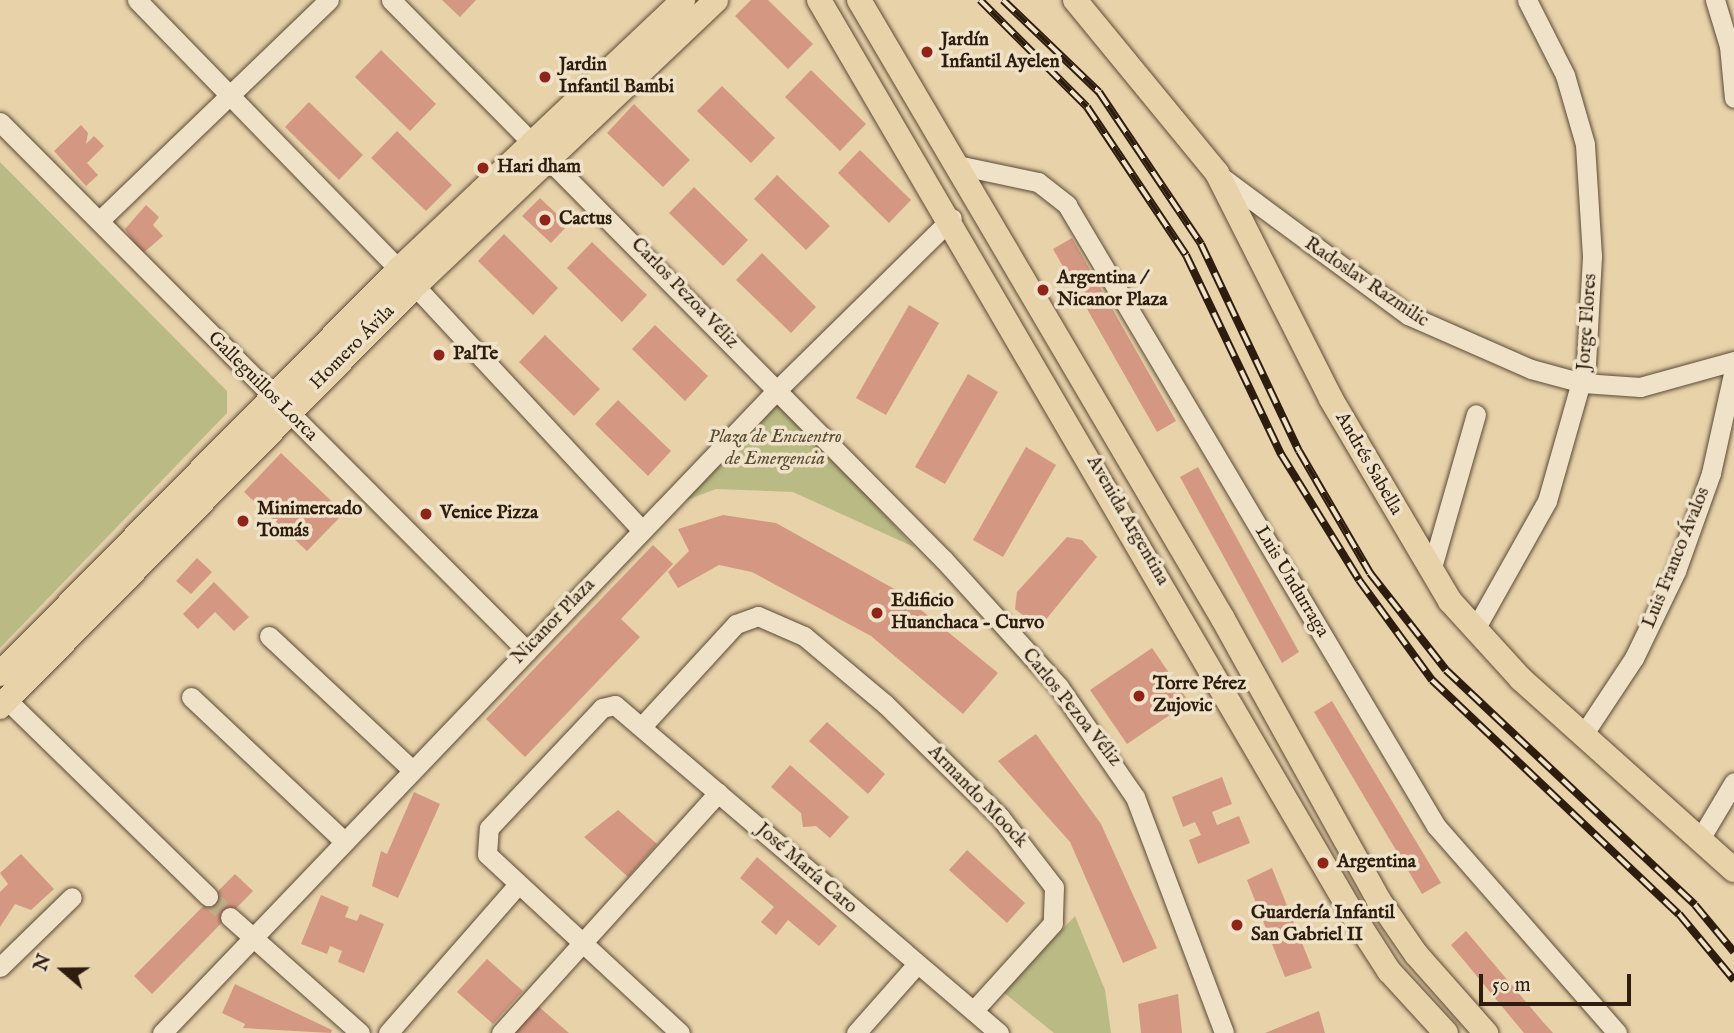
<!DOCTYPE html>
<html>
<head>
<meta charset="utf-8">
<style>
	body { margin:0 }
	#map { position:relative; width:1734px; height:1033px; overflow:hidden; background:#e7d2aa; font-family:"IM FELL English",serif }
	div>[style] { position:absolute }
	.green>* { inset:0; background:#baba85 }
	.building>* { inset:0; background:#d49882 }
	.minor-tunnel>* { height:19px; margin-top:-9.5px; transform-origin:0; background:repeating-linear-gradient(90deg,#c2ae8b 0 19px,transparent 0 29px) }
	.roads { filter:drop-shadow(0 0 2px #5c4a35) drop-shadow(0 0 2px #5c4a35) }
	.minor>* { height:19px; margin:-9.5px; padding:0 9.5px; transform-origin:9.5px; border-radius:9.5px; background:#efe2c8 }
	.major>* { height:24px; margin:-12px; padding:0 12px; transform-origin:12px; border-radius:12px; background:#e7d2aa }
	.rail>* { height:8px; margin-top:-4px; transform-origin:0; background:repeating-linear-gradient(90deg,#efe2c8 0 16px,#2e1d0e 0 32px); box-sizing:border-box; border-block:2px solid #2e1d0e }
	.dots>* { width:19px; height:19px; translate:-50% -50%; box-sizing:border-box; border:4px solid #efe2c8; border-radius:50% }
	span { translate:-50% -50%; white-space:nowrap; text-align:center; line-height:1.15; -webkit-text-stroke:7px #efe2c8; paint-order:stroke }
	.poi-label { font-size:19px; color:#2e1d0e; font-weight:700 }
	.left { translate:0 -50%; text-align:left }
	.street-label { font-size:19px; color:#2e1d0e }
	.park-label { font-size:19px; color:#584c32; font-style:italic }
	.north { position:absolute; left:28px; top:935px; width:70px; height:70px; -webkit-text-stroke:5px #efe2c8; paint-order:stroke; rotate:290deg; font-size:19px; font-weight:700; line-height:28px; text-align:center; color:#2e1d0e }
	.north::after { content:''; display:block; margin:auto; width:24px; height:32px; background:#2e1d0e; clip-path:polygon(50% 0,100% 100%,50% 72%,0 100%) }
	.scale { position:absolute; left:1479px; top:974px; width:152px; height:32px; box-sizing:border-box; border:4px solid #2e1d0e; border-top:0; padding-left:9px; font-size:21px; line-height:24px; white-space:nowrap; color:#2e1d0e; -webkit-text-stroke:5px #efe2c8; paint-order:stroke }
</style>
</head>
<body>
<div id="map">
	<div class="green">
		<div style="clip-path:polygon(0 162px,227px 391px,227px 413px,0 648px)"></div>
		<div style="clip-path:polygon(765px 403px,783px 403px,914px 547px,793px 492px,716px 489px,671px 506px)"></div>
		<div style="clip-path:polygon(1075px 916px,1105px 990px,1111px 1033px,1054px 1033px,1003px 992px)"></div>
	</div>
	<div class="building">
		<div style="clip-path:polygon(442px 0,476px 0,460px 17px)"></div>
		<div style="clip-path:polygon(751px 0,768px 0,813px 44px,788px 69px,735px 16px)"></div>
		<div style="clip-path:polygon(381px 50px,436px 104px,410px 131px,355px 77px)"></div>
		<div style="clip-path:polygon(811px 70px,866px 124px,840px 151px,785px 97px)"></div>
		<div style="clip-path:polygon(722px 86px,775px 138px,751px 163px,697px 111px)"></div>
		<div style="clip-path:polygon(309px 102px,363px 155px,339px 180px,285px 127px)"></div>
		<div style="clip-path:polygon(634px 104px,690px 160px,663px 187px,607px 133px)"></div>
		<div style="clip-path:polygon(81px 125px,88px 133px,86px 144px,94px 136px,104px 146px,87px 163px,98px 175px,86px 186px,54px 151px)"></div>
		<div style="clip-path:polygon(397px 131px,452px 185px,426px 211px,371px 158px)"></div>
		<div style="clip-path:polygon(860px 150px,911px 200px,889px 223px,838px 173px)"></div>
		<div style="clip-path:polygon(777px 175px,830px 226px,806px 250px,754px 199px)"></div>
		<div style="clip-path:polygon(694px 187px,748px 240px,723px 266px,669px 213px)"></div>
		<div style="clip-path:polygon(540px 198px,568px 225px,551px 243px,522px 216px)"></div>
		<div style="clip-path:polygon(146px 205px,159px 217px,153px 225px,163px 236px,142px 254px,125px 229px)"></div>
		<div style="clip-path:polygon(504px 234px,558px 288px,533px 315px,478px 261px)"></div>
		<div style="clip-path:polygon(1072px 238px,1176px 421px,1157px 432px,1053px 249px)"></div>
		<div style="clip-path:polygon(592px 242px,647px 295px,622px 322px,567px 268px)"></div>
		<div style="clip-path:polygon(762px 253px,816px 307px,791px 333px,736px 280px)"></div>
		<div style="clip-path:polygon(909px 305px,939px 323px,886px 415px,856px 398px)"></div>
		<div style="clip-path:polygon(655px 325px,708px 376px,685px 401px,632px 349px)"></div>
		<div style="clip-path:polygon(545px 335px,600px 389px,574px 416px,519px 362px)"></div>
		<div style="clip-path:polygon(968px 374px,998px 392px,945px 484px,915px 467px)"></div>
		<div style="clip-path:polygon(618px 400px,671px 451px,648px 476px,595px 424px)"></div>
		<div style="clip-path:polygon(1026px 447px,1056px 465px,1003px 557px,973px 540px)"></div>
		<div style="clip-path:polygon(281px 453px,344px 513px,307px 551px,244px 492px)"></div>
		<div style="clip-path:polygon(1198px 467px,1299px 652px,1282px 663px,1180px 477px)"></div>
		<div style="clip-path:polygon(723px 515px,776px 523px,898px 591px,998px 673px,963px 714px,871px 636px,752px 572px,719px 565px,678px 588px,668px 572px,689px 551px,678px 529px)"></div>
		<div style="clip-path:polygon(1067px 537px,1082px 540px,1097px 557px,1039px 628px,1015px 609px,1017px 592px)"></div>
		<div style="clip-path:polygon(653px 545px,673px 564px,621px 619px,640px 637px,525px 757px,486px 719px)"></div>
		<div style="clip-path:polygon(197px 558px,212px 572px,191px 594px,176px 581px)"></div>
		<div style="clip-path:polygon(214px 582px,249px 617px,234px 631px,215px 612px,198px 629px,183px 614px)"></div>
		<div style="clip-path:polygon(1152px 648px,1189px 702px,1127px 744px,1090px 690px)"></div>
		<div style="clip-path:polygon(1332px 701px,1441px 883px,1422px 894px,1314px 712px)"></div>
		<div style="clip-path:polygon(827px 722px,885px 774px,868px 794px,809px 741px)"></div>
		<div style="clip-path:polygon(1036px 734px,1101px 824px,1157px 948px,1123px 963px,1070px 842px,998px 761px)"></div>
		<div style="clip-path:polygon(790px 765px,849px 817px,830px 838px,816px 826px,803px 827px,801px 813px,771px 787px)"></div>
		<div style="clip-path:polygon(1222px 777px,1232px 804px,1212px 812px,1217px 825px,1239px 816px,1250px 843px,1198px 864px,1189px 840px,1201px 835px,1195px 822px,1183px 827px,1172px 797px)"></div>
		<div style="clip-path:polygon(414px 792px,440px 804px,398px 898px,372px 886px,381px 851px,387px 854px)"></div>
		<div style="clip-path:polygon(618px 810px,657px 844px,628px 877px,584px 837px)"></div>
		<div style="clip-path:polygon(967px 850px,1025px 903px,1007px 923px,949px 870px)"></div>
		<div style="clip-path:polygon(21px 854px,54px 889px,31px 910px,15px 904px,0 927px,0 892px,8px 884px,0 873px)"></div>
		<div style="clip-path:polygon(757px 857px,837px 926px,819px 946px,788px 920px,776px 935px,761px 922px,774px 907px,740px 878px)"></div>
		<div style="clip-path:polygon(1272px 868px,1312px 968px,1285px 977px,1247px 880px)"></div>
		<div style="clip-path:polygon(235px 874px,253px 891px,152px 994px,134px 976px)"></div>
		<div style="clip-path:polygon(321px 895px,349px 907px,345px 917px,357px 921px,360px 914px,384px 924px,364px 973px,338px 962px,342px 951px,330px 946px,327px 954px,301px 944px)"></div>
		<div style="clip-path:polygon(1466px 931px,1543px 1022px,1553px 1033px,1524px 1033px,1451px 945px)"></div>
		<div style="clip-path:polygon(487px 959px,523px 991px,493px 1024px,457px 992px)"></div>
		<div style="clip-path:polygon(235px 984px,332px 1030px,331px 1033px,243px 1028px,245px 1024px,222px 1013px)"></div>
		<div style="clip-path:polygon(1178px 994px,1182px 1033px,1141px 1033px,1138px 1004px)"></div>
		<div style="clip-path:polygon(538px 1006px,569px 1033px,514px 1033px)"></div>
		<div style="clip-path:polygon(1319px 1011px,1325px 1033px,1265px 1033px)"></div>
	</div>
	<div class="minor-tunnel">
		<div style="left:208px;top:896px;width:30px;rotate:44deg"></div>
	</div>
	<div class="roads">
		<div class="minor">
			<div style="left:137px;top:0;width:376px;rotate:45.8deg"></div>
			<div style="left:391px;top:0;width:787px;rotate:45.36deg"></div>
			<div style="left:944px;top:560px;width:171px;rotate:47.8deg"></div>
			<div style="left:1059px;top:687px;width:134px;rotate:55.4deg"></div>
			<div style="left:1135px;top:797px;width:252px;rotate:69.3deg"></div>
			<div style="left:1715px;top:0;width:48px;rotate:73.1deg"></div>
			<div style="left:1729px;top:46px;width:52px;rotate:84.5deg"></div>
			<div style="left:0;top:122px;width:747px;rotate:45.11deg"></div>
			<div style="left:957px;top:165px;width:83px;rotate:11.9deg"></div>
			<div style="left:1038px;top:182px;width:37px;rotate:38deg"></div>
			<div style="left:1067px;top:205px;width:722px;rotate:59.28deg"></div>
			<div style="left:1436px;top:826px;width:275px;rotate:48.8deg"></div>
			<div style="left:1220px;top:176px;width:234px;rotate:36.5deg"></div>
			<div style="left:1408px;top:315px;width:134px;rotate:23.7deg"></div>
			<div style="left:1531px;top:369px;width:54px;rotate:15.1deg"></div>
			<div style="left:1583px;top:383px;width:57px;rotate:4deg"></div>
			<div style="left:1640px;top:387px;width:98px;rotate:-15.5deg"></div>
			<div style="left:99px;top:221px;width:319px;rotate:-43.9deg"></div>
			<div style="left:415px;top:286px;width:333px;rotate:47.1deg"></div>
			<div style="left:1431px;top:571px;width:163px;rotate:-74deg"></div>
			<div style="left:1474px;top:631px;width:149px;rotate:-60.7deg"></div>
			<div style="left:1547px;top:501px;width:142px;rotate:-74.1deg"></div>
			<div style="left:1586px;top:364px;width:108px;rotate:-86.8deg"></div>
			<div style="left:1592px;top:256px;width:112px;rotate:-93.6deg"></div>
			<div style="left:1585px;top:144px;width:72px;rotate:-106.2deg"></div>
			<div style="left:1565px;top:75px;width:84px;rotate:-116.9deg"></div>
			<div style="left:269px;top:636px;width:196px;rotate:43.1deg"></div>
			<div style="left:191px;top:697px;width:210px;rotate:43.3deg"></div>
			<div style="left:7px;top:700px;width:281px;rotate:44.3deg"></div>
			<div style="left:644px;top:724px;width:136px;rotate:-47.4deg"></div>
			<div style="left:736px;top:624px;width:23px;rotate:-20deg"></div>
			<div style="left:758px;top:616px;width:50px;rotate:23.5deg"></div>
			<div style="left:804px;top:636px;width:106px;rotate:40deg"></div>
			<div style="left:885px;top:704px;width:161px;rotate:44.5deg"></div>
			<div style="left:1000px;top:817px;width:88px;rotate:52.4deg"></div>
			<div style="left:1054px;top:887px;width:36px;rotate:92deg"></div>
			<div style="left:1053px;top:923px;width:118px;rotate:132.2deg"></div>
			<div style="left:1585px;top:732px;width:89px;rotate:-56.5deg"></div>
			<div style="left:1634px;top:658px;width:97px;rotate:-64.2deg"></div>
			<div style="left:1676px;top:571px;width:104px;rotate:-70.3deg"></div>
			<div style="left:1711px;top:473px;width:107px;rotate:-77.5deg"></div>
			<div style="left:1700px;top:839px;width:66px;rotate:-59.2deg"></div>
			<div style="left:230px;top:917px;width:174px;rotate:41.7deg"></div>
			<div style="left:0;top:967px;width:100px;rotate:-44.2deg"></div>
			<div style="left:162px;top:1033px;width:890px;rotate:-46.28deg"></div>
			<div style="left:777px;top:390px;width:245px;rotate:-44.5deg"></div>
			<div style="left:388px;top:1033px;width:194px;rotate:-48.8deg"></div>
			<div style="left:501px;top:1033px;width:324px;rotate:-47.9deg"></div>
			<div style="left:680px;top:1033px;width:263px;rotate:-137.2deg"></div>
			<div style="left:487px;top:854px;width:26px;rotate:-86deg"></div>
			<div style="left:489px;top:828px;width:165px;rotate:-46.7deg"></div>
			<div style="left:602px;top:708px;width:13px;rotate:-13deg"></div>
			<div style="left:615px;top:705px;width:505px;rotate:40.5deg"></div>
			<div style="left:856px;top:1033px;width:92px;rotate:-48.5deg"></div>
		</div>
		<div class="major">
			<div style="left:819px;top:0;width:1059px;rotate:59.73deg"></div>
			<div style="left:1353px;top:915px;width:67px;rotate:57.3deg"></div>
			<div style="left:1389px;top:971px;width:84px;rotate:47.4deg"></div>
			<div style="left:859px;top:0;width:718px;rotate:59.54deg"></div>
			<div style="left:1223px;top:619px;width:320px;rotate:61deg"></div>
			<div style="left:1378px;top:899px;width:67px;rotate:55.4deg"></div>
			<div style="left:1416px;top:954px;width:106px;rotate:48.5deg"></div>
			<div style="left:1075px;top:0;width:224px;rotate:50.6deg"></div>
			<div style="left:1217px;top:173px;width:253px;rotate:63.2deg"></div>
			<div style="left:1331px;top:399px;width:234px;rotate:59.5deg"></div>
			<div style="left:1450px;top:601px;width:105px;rotate:47.7deg"></div>
			<div style="left:1521px;top:679px;width:286px;rotate:41.9deg"></div>
			<div style="left:0;top:674px;width:569px;rotate:-45.43deg"></div>
			<div style="left:399px;top:269px;width:391px;rotate:-43.4deg"></div>
			<div style="left:0;top:707px;width:591px;rotate:-45.41deg"></div>
			<div style="left:415px;top:286px;width:415px;rotate:-43.5deg"></div>
		</div>
	</div>
	<div class="rail">
		<div style="left:980px;top:0;width:151px;rotate:45deg"></div>
		<div style="left:1087px;top:107px;width:178px;rotate:56.2deg"></div>
		<div style="left:1186px;top:255px;width:221px;rotate:64.5deg"></div>
		<div style="left:1281px;top:454px;width:148px;rotate:58.2deg"></div>
		<div style="left:1359px;top:580px;width:124px;rotate:53.9deg"></div>
		<div style="left:1432px;top:680px;width:340px;rotate:43.5deg"></div>
		<div style="left:1679px;top:914px;width:86px;rotate:50.2deg"></div>
		<div style="left:1003px;top:0;width:133px;rotate:43.8deg"></div>
		<div style="left:1099px;top:92px;width:183px;rotate:56.1deg"></div>
		<div style="left:1201px;top:244px;width:229px;rotate:64.7deg"></div>
		<div style="left:1299px;top:451px;width:141px;rotate:59.8deg"></div>
		<div style="left:1370px;top:573px;width:123px;rotate:51.9deg"></div>
		<div style="left:1446px;top:670px;width:342px;rotate:43.3deg"></div>
		<div style="left:1695px;top:905px;width:61px;rotate:50.3deg"></div>
	</div>
	<div class="dots">
		<div style="left:927px;top:52px;background:#8f2418"></div>
		<div style="left:545px;top:77px;background:#8f2418"></div>
		<div style="left:483px;top:168px;background:#8f2418"></div>
		<div style="left:545px;top:220px;background:#8f2418"></div>
		<div style="left:1043px;top:290px;background:#8f2418"></div>
		<div style="left:439px;top:355px;background:#8f2418"></div>
		<div style="left:426px;top:514px;background:#8f2418"></div>
		<div style="left:243px;top:521px;background:#8f2418"></div>
		<div style="left:877px;top:613px;background:#8f2418"></div>
		<div style="left:1139px;top:696px;background:#8f2418"></div>
		<div style="left:1323px;top:863px;background:#8f2418"></div>
		<div style="left:1237px;top:925px;background:#8f2418"></div>
	</div>
	<div class="poi-label">
		<span class="left" style="left:941px;top:52px">Jardín<br>Infantil Ayelen</span>
		<span class="left" style="left:559px;top:77px">Jardin<br>Infantil Bambi</span>
		<span class="left" style="left:497px;top:168px">Hari dham</span>
		<span class="left" style="left:559px;top:220px">Cactus</span>
		<span class="left" style="left:1057px;top:290px">Argentina /<br>Nicanor Plaza</span>
		<span class="left" style="left:453px;top:355px">PalTe</span>
		<span class="left" style="left:257px;top:521px">Minimercado<br>Tomás</span>
		<span class="left" style="left:440px;top:514px">Venice Pizza</span>
		<span class="left" style="left:891px;top:613px">Edificio<br>Huanchaca - Curvo</span>
		<span class="left" style="left:1153px;top:696px">Torre Pérez<br>Zujovic</span>
		<span class="left" style="left:1337px;top:863px">Argentina</span>
		<span class="left" style="left:1251px;top:925px">Guardería Infantil<br>San Gabriel II</span>
	</div>
	<div class="street-label">
		<span style="left:1366px;top:283px;rotate:34deg">Radoslav Razmilic</span>
		<span style="left:684px;top:294px;rotate:46deg">Carlos Pezoa Véliz</span>
		<span style="left:1588px;top:322px;rotate:-86deg">Jorge Flores</span>
		<span style="left:353px;top:348px;rotate:-45deg">Homero Ávila</span>
		<span style="left:262px;top:387px;rotate:45deg">Galleguillos Lorca</span>
		<span style="left:1368px;top:464px;rotate:60deg">Andrés Sabella</span>
		<span style="left:1127px;top:521px;rotate:60deg">Avenida Argentina</span>
		<span style="left:1677px;top:558px;rotate:-68deg">Luis Franco Ávalos</span>
		<span style="left:1291px;top:582px;rotate:59deg">Luis Undurraga</span>
		<span style="left:554px;top:622px;rotate:-46deg">Nicanor Plaza</span>
		<span style="left:1071px;top:708px;rotate:51deg">Carlos Pezoa Véliz</span>
		<span style="left:977px;top:797px;rotate:46deg">Armando Moock</span>
		<span style="left:806px;top:869px;rotate:41deg">José María Caro</span>
	</div>
	<div class="park-label">
		<span style="left:775px;top:449px">Plaza de Encuentro<br>de Emergencia</span>
	</div>
	<div class="north">N</div>
	<div class="scale">50 m</div>
</div>
</body>
</html>
